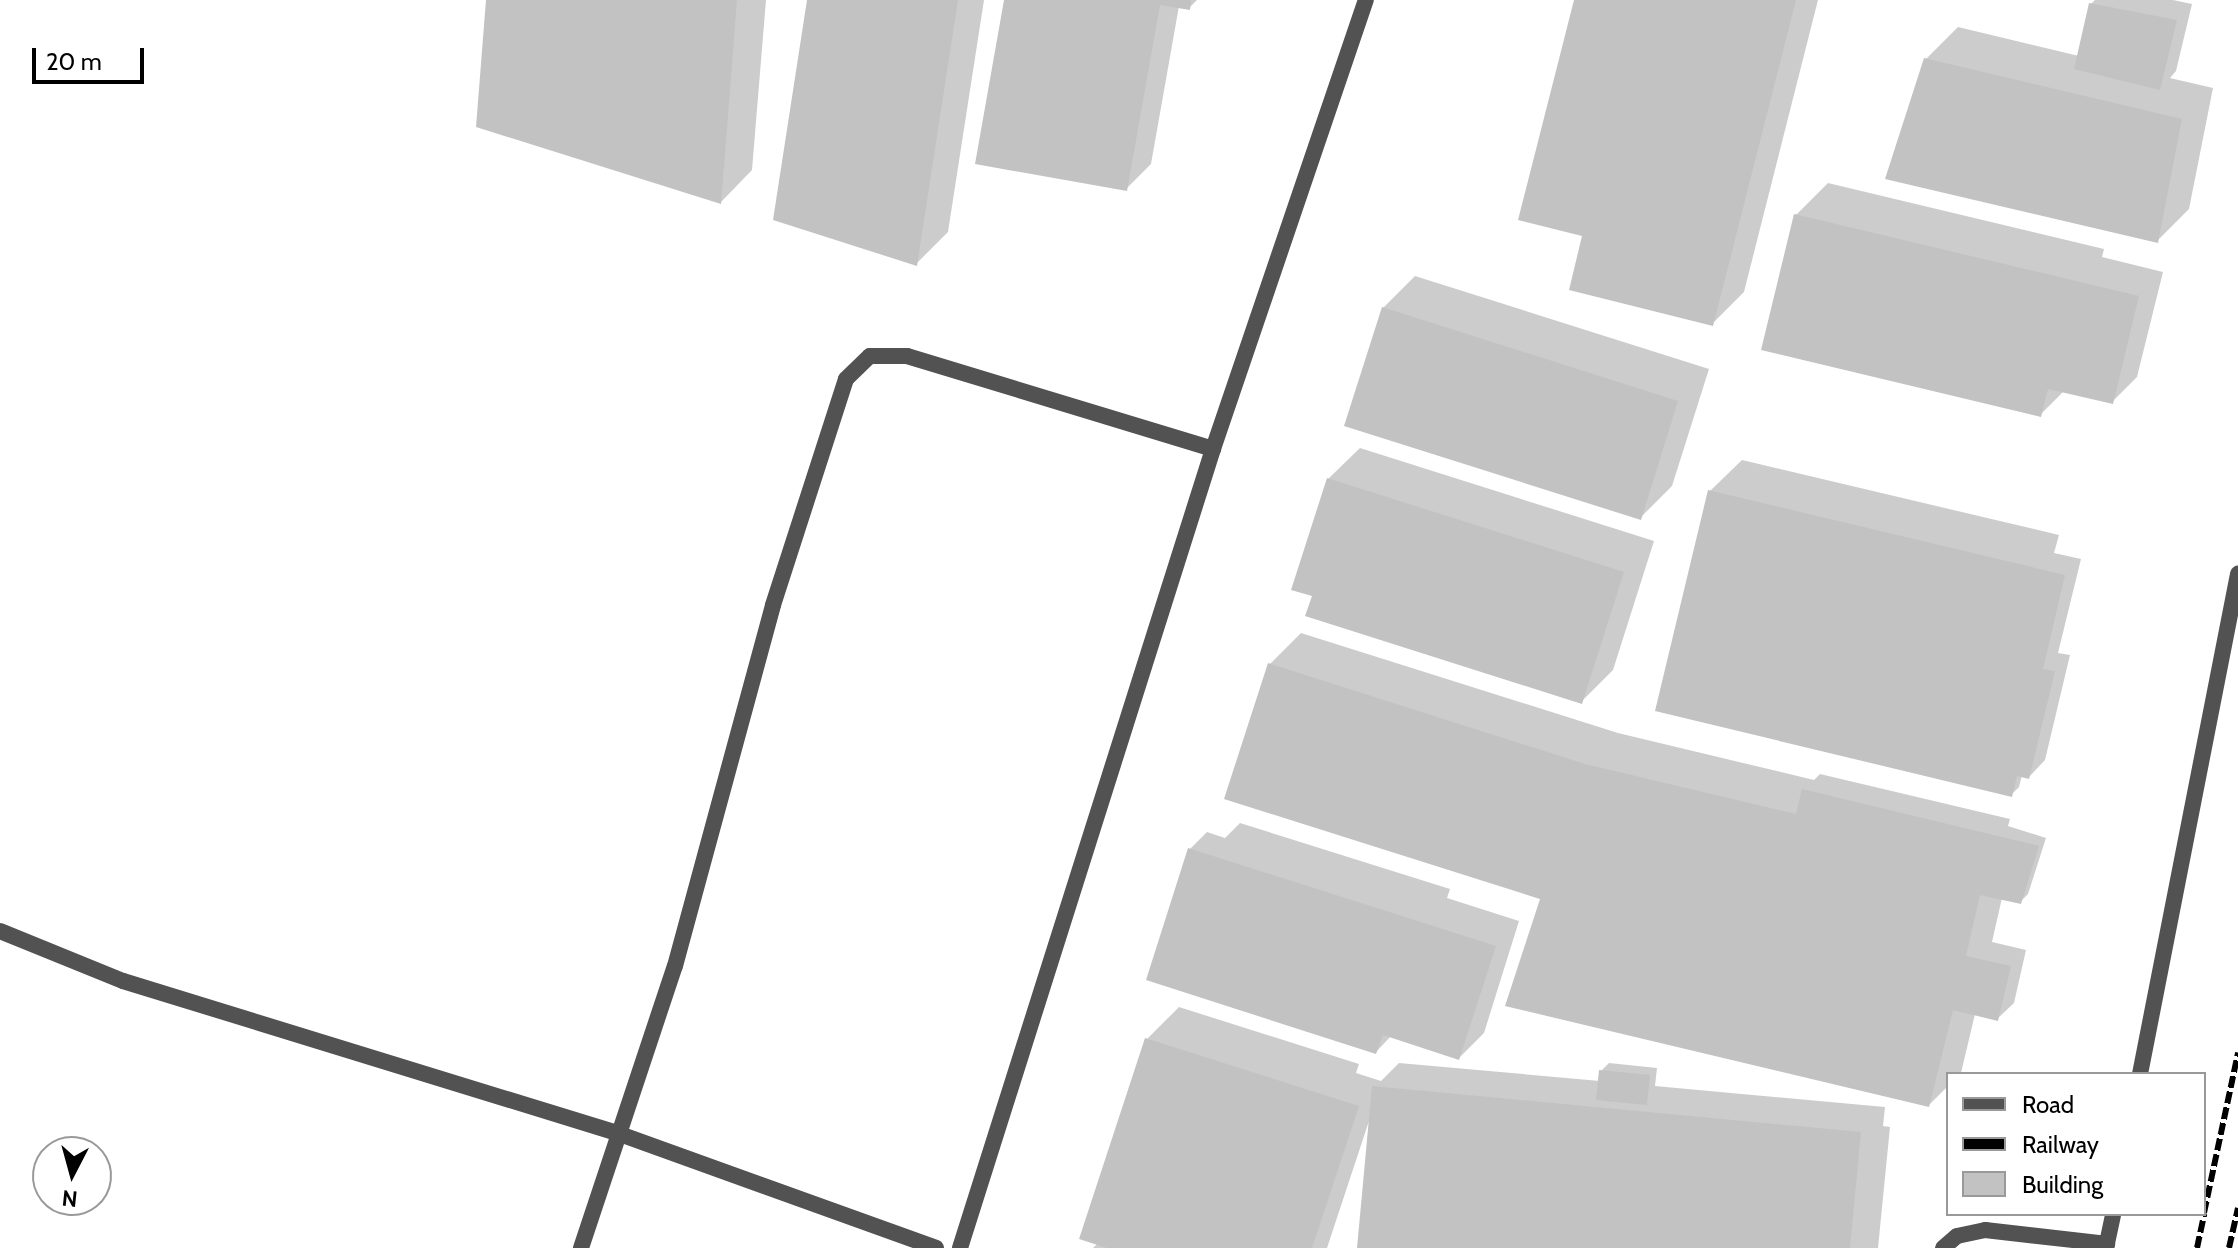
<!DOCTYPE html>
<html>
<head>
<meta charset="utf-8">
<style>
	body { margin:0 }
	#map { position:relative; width:2238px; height:1248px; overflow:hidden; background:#fff; font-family:Cabin,sans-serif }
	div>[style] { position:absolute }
	.shadow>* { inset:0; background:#0003 }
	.building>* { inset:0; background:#c2c2c2 }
	.service>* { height:16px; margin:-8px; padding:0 8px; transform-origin:8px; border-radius:8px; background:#525252 }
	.minor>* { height:16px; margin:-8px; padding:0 8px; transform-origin:8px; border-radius:8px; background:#525252 }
	.rail>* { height:6px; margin-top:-3px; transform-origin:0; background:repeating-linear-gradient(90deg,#000 0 12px,transparent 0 16px) }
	span { translate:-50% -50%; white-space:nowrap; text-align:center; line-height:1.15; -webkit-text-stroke:7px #fff; paint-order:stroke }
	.legend { position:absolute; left:1946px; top:1072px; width:260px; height:144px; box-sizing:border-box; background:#fff; border:2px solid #999; margin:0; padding:10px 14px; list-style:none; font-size:24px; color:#000 }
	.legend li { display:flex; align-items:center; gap:16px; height:40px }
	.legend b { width:40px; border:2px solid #999 }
	.north { position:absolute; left:32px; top:1136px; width:80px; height:80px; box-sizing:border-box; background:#fff; border:2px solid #999; border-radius:50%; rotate:186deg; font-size:22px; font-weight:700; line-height:32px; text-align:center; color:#000 }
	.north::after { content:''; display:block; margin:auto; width:28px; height:36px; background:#000; clip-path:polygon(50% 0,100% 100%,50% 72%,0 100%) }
	.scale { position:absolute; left:32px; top:48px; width:112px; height:36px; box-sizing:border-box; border:4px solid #000; border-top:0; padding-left:10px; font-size:24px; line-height:28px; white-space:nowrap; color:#000; -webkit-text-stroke:6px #fff; paint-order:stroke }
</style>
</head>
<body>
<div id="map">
	<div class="shadow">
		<div style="clip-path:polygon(488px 0,766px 0,752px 170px,721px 202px)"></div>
		<div style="clip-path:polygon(809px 0,984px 0,948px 232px,916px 264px)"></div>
		<div style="clip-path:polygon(1006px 0,1197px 0,1189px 8px,1179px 6px,1151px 164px,1126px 189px)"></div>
		<div style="clip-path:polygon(1576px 0,1818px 0,1744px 292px,1712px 324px)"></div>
		<div style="clip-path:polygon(2095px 0,2173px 0,2192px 4px,2176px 71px,2170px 78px,2213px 88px,2189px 209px,2157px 241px,1926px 59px,1958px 27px,2079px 56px,2091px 4px)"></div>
		<div style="clip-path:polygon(1828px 183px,2104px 249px,2102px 257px,2163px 272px,2137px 377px,2112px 402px,2064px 391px,2041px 414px,1796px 215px)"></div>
		<div style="clip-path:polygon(1415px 276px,1709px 369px,1672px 486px,1640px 518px,1383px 308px)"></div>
		<div style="clip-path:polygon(1360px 448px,1654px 541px,1613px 670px,1581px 702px,1315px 595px,1328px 479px)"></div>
		<div style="clip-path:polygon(1742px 460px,2059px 535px,2054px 553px,2081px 559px,2058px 653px,2070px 655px,2045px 760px,2029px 777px,2022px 775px,2019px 787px,2011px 795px,1710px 491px)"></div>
		<div style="clip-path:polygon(1301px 633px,1618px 733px,1814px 780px,1820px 774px,2010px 819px,2008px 826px,2046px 838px,2028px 894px,2020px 902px,2002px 898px,1992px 942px,2026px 950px,2014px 1003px,1997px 1019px,1975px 1014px,1961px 1073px,1948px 1074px,1948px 1086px,1929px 1105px,1543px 898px,1270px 664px)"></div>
		<div style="clip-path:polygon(1240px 823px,1450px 889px,1447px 898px,1519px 921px,1484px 1033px,1459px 1058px,1391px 1036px,1376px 1052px,1190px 849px,1207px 832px,1225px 838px)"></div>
		<div style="clip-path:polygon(1179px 1007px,1359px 1064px,1356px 1073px,1381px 1081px,1399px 1063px,1600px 1081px,1601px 1071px,1609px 1063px,1657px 1068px,1655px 1086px,1885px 1107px,1883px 1126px,1890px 1127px,1878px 1248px,1359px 1248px,1369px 1121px,1327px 1248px,1093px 1248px,1098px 1243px,1147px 1039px)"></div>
	</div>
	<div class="building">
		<div style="clip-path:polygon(486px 0,737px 0,721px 204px,476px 127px)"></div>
		<div style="clip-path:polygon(807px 0,958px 0,917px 266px,773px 220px)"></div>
		<div style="clip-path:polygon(1004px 0,1191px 0,1190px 10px,1160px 5px,1127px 191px,975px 164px)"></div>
		<div style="clip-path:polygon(1574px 0,1796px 0,1713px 326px,1569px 290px,1582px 236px,1518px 220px)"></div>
		<div style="clip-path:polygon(2089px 3px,2177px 20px,2160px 90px,2074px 69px)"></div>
		<div style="clip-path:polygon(1924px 58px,2182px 119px,2158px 243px,1885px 179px)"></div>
		<div style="clip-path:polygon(1794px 214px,2139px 296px,2113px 404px,2048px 389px,2041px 417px,1761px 350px)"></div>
		<div style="clip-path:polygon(1382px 307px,1678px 401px,1641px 520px,1344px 426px)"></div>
		<div style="clip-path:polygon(1327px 478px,1624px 572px,1582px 704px,1305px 616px,1312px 596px,1291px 590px)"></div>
		<div style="clip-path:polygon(1708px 490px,2065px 575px,2043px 669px,2055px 671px,2029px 779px,2017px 776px,2012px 797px,1655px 711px)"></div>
		<div style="clip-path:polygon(1268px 663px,1585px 764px,1796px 814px,1802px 789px,2039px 846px,2021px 904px,1980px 895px,1966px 956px,2011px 966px,1998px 1021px,1953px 1010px,1929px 1107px,1505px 1006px,1540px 899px,1224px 799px)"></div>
		<div style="clip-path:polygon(1188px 848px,1496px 946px,1459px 1060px,1383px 1035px,1376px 1054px,1146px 980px)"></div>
		<div style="clip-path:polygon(1145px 1038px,1359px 1106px,1312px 1248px,1107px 1248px,1079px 1239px)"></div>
		<div style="clip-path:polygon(1599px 1070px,1650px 1075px,1647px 1105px,1596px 1100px)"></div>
		<div style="clip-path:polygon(1372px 1086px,1861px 1132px,1850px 1248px,1357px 1248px)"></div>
	</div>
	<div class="service">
		<div style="left:0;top:931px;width:133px;rotate:22.1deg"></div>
		<div style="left:123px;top:981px;width:517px;rotate:17.1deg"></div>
		<div style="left:617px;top:1133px;width:339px;rotate:19.8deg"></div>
		<div style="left:581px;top:1248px;width:297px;rotate:-71.6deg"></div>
		<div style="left:675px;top:966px;width:374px;rotate:-74.8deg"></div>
		<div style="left:773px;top:605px;width:237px;rotate:-72.1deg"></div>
		<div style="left:846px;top:379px;width:33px;rotate:-44deg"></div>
		<div style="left:870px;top:356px;width:37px"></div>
		<div style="left:907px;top:356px;width:320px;rotate:16.9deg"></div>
		<div style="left:960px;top:1248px;width:838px;rotate:-72.43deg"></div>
		<div style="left:1213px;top:449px;width:474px;rotate:-71.2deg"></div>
		<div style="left:1943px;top:1248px;width:18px;rotate:-41deg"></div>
		<div style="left:1957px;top:1236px;width:29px;rotate:-12deg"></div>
		<div style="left:1985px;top:1230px;width:123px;rotate:6.5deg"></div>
	</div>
	<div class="minor">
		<div style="left:2140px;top:1074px;width:510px;rotate:-78.91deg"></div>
		<div style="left:2106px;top:1248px;width:35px;rotate:-78deg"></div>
	</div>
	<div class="rail">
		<div style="left:2204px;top:1213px;width:164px;rotate:-78deg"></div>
		<div style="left:2197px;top:1248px;width:35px;rotate:-78deg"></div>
		<div style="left:2229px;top:1248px;width:41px;rotate:-77.3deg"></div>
	</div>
	<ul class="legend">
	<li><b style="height:10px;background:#525252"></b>Road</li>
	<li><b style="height:10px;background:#000"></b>Railway</li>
	<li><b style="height:22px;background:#c2c2c2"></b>Building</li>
	</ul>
	<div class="north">N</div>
	<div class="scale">20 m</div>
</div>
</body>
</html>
